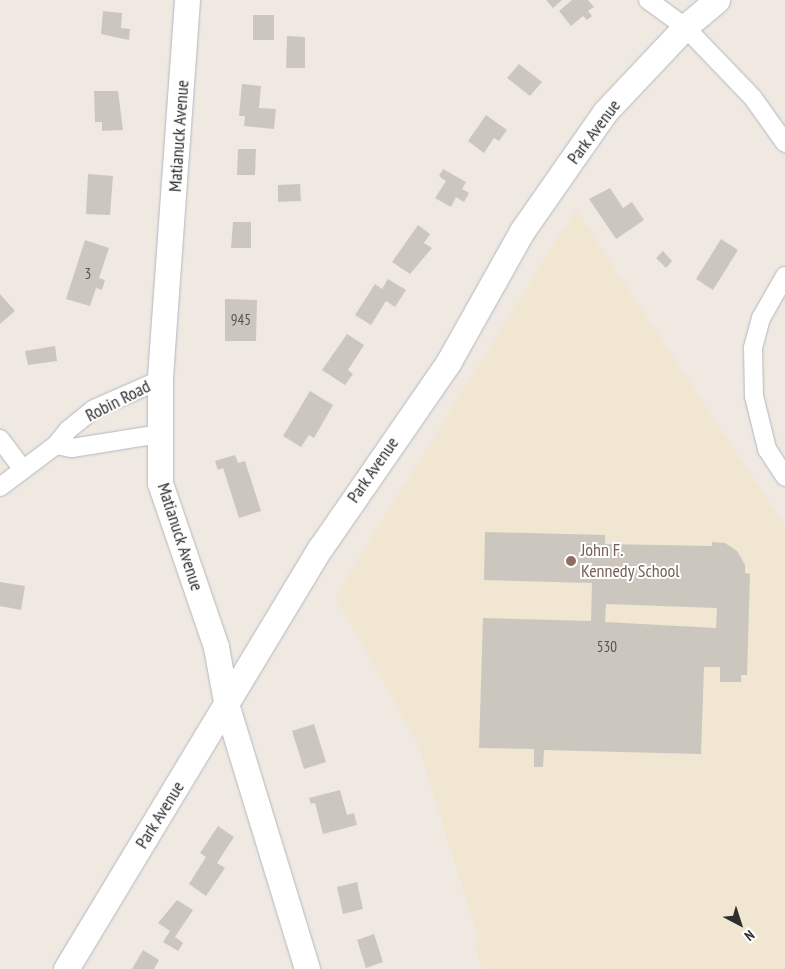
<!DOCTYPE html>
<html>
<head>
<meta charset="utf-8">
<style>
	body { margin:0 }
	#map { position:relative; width:785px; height:969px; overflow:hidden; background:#efe9e1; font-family:"PT Sans Narrow",sans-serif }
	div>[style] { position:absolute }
	.education>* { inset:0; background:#f0e6d1 }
	.building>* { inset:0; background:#cbc7bf }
	.roads { filter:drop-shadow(0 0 1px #b4b7c1) drop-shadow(0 0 1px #b4b7c1) }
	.street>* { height:18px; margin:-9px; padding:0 9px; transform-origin:9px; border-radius:9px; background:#fff }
	.secondary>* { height:25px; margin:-12.5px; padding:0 12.5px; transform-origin:12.5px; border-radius:12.5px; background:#fff }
	.dots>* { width:14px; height:14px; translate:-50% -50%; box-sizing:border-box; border:2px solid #fff; border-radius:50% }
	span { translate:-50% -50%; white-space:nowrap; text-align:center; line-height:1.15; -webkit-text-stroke:4px #fff; paint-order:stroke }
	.number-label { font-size:15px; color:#555452 }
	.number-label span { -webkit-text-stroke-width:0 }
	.street-label { font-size:18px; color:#2e2e2e }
	.education-label { font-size:18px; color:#785e54 }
	.left { translate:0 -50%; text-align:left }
	.north { position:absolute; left:715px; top:899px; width:50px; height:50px; -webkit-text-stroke:4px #fff; paint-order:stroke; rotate:140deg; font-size:14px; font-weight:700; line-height:20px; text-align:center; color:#2e2e2e }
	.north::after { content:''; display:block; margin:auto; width:18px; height:22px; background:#2e2e2e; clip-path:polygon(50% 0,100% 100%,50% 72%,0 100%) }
</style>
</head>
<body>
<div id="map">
	<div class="education">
		<div style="clip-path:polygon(576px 209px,785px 526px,785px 969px,482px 969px,474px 944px,479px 941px,418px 744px,335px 596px)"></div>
	</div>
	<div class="building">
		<div style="clip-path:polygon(546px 0,562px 0,553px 8px)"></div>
		<div style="clip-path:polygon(572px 0,588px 0,594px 7px,588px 11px,592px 16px,587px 20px,583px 16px,571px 26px,559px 11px)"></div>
		<div style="clip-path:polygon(103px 11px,122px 13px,121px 28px,130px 29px,129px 40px,101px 34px)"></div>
		<div style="clip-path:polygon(253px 15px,274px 15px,274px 40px,253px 40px)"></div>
		<div style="clip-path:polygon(287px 36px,305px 37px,305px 68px,286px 68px)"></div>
		<div style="clip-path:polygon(519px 64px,542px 82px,530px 96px,507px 78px)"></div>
		<div style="clip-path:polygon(242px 84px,261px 86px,259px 108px,276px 109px,274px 129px,244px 126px,245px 116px,239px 116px)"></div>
		<div style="clip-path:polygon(94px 91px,118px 91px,123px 130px,102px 131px,102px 122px,95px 122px)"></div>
		<div style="clip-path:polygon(486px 115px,507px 130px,499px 141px,494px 138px,484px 153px,468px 141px)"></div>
		<div style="clip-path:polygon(238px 149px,256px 149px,255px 175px,237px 175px)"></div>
		<div style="clip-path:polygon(443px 169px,466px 182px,462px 189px,469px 193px,464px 202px,456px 197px,451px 207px,435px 198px,446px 181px,439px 176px)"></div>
		<div style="clip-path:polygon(88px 174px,113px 176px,110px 215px,86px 214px)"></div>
		<div style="clip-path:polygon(300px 184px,301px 201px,278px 202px,278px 185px)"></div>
		<div style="clip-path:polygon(610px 188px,623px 208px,632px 202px,644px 220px,616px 239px,589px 199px)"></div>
		<div style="clip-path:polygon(233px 222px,251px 222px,251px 248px,231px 248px)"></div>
		<div style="clip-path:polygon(418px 225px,430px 234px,424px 243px,432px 248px,410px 274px,392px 262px)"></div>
		<div style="clip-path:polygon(721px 239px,738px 250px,713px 290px,696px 279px)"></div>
		<div style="clip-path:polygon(85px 240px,109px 248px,99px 278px,105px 280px,102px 290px,96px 288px,90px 306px,66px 299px)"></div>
		<div style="clip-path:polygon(663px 251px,672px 261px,666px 268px,656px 258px)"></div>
		<div style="clip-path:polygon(388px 279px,406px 290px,395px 307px,386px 301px,371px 325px,355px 315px,375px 284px,382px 289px)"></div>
		<div style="clip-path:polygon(0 294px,15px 311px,0 324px)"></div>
		<div style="clip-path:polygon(225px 299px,257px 300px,256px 341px,225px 341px)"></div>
		<div style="clip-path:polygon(347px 334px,364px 345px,348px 370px,353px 374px,345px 385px,322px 370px)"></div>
		<div style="clip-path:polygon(55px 346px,57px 361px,28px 365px,25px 351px)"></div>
		<div style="clip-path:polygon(310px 391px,333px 405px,314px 438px,309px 435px,301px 447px,283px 436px)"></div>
		<div style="clip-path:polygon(235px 455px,238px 463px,245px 461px,261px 511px,239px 518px,223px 468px,218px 470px,215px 461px)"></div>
		<div style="clip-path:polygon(evenodd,485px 532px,605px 535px,605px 544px,712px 546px,712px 542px,725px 543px,737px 551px,745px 565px,745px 573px,750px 574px,747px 675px,741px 675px,741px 682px,720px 682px,720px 667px,704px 667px,701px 754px,544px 750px,543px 767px,534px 767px,534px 749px,479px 748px,483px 618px,591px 621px,592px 583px,484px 580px,485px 532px,606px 604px,717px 608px,716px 628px,605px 622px,606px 604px)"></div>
		<div style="clip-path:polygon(0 582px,25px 586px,21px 610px,0 606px)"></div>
		<div style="clip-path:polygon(314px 724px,326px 762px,304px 769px,292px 731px)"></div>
		<div style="clip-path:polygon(340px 790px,347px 815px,354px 813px,357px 825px,323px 834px,315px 803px,311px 804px,309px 798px)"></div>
		<div style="clip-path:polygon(218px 826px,234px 837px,217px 863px,225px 868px,206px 896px,189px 884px,206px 857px,200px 853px)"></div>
		<div style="clip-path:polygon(357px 882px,363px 909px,343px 914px,337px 887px)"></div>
		<div style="clip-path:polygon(177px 900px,193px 910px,175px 937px,183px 943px,178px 951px,163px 942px,170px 931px,158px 923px)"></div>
		<div style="clip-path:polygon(374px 934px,383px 962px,366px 968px,357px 940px)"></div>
		<div style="clip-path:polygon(143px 950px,159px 960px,154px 969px,132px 969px)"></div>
	</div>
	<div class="roads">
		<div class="street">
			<div style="left:648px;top:0;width:46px;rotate:36.1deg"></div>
			<div style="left:685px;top:27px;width:98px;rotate:46.2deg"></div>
			<div style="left:753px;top:98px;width:55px;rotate:54.6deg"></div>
			<div style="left:785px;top:276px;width:48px;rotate:119.7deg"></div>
			<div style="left:761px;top:318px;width:31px;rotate:105deg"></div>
			<div style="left:753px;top:348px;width:48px;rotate:88.8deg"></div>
			<div style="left:754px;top:396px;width:55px;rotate:76.2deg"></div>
			<div style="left:767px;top:449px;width:33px;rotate:57deg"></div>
			<div style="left:0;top:439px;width:38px;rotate:53deg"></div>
			<div style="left:56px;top:445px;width:16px;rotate:11deg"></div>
			<div style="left:72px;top:448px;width:88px;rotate:-9.1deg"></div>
			<div style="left:0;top:487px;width:70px;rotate:-36.9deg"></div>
			<div style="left:56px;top:445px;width:19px;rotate:-51deg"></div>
			<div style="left:68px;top:430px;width:33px;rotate:-39deg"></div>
			<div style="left:94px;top:409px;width:72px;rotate:-23.7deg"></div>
		</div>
		<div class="secondary">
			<div style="left:187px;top:0;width:381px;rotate:94.1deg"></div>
			<div style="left:160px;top:380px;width:103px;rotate:90deg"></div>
			<div style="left:160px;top:483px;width:173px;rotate:71.1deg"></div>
			<div style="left:216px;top:647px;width:61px;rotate:79.6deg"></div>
			<div style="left:227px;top:707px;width:274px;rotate:73deg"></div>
			<div style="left:66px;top:969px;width:493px;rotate:-58.9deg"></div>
			<div style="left:321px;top:547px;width:224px;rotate:-55.4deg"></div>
			<div style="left:448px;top:363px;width:151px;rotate:-60.7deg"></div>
			<div style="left:522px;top:231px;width:145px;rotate:-55.1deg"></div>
			<div style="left:605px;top:112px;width:117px;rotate:-46.7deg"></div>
			<div style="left:685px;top:27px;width:42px;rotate:-40.2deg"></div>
		</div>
	</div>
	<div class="dots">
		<div style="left:571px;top:561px;background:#8d6e63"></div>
	</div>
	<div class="number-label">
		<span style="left:88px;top:274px">3</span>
		<span style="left:241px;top:320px">945</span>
		<span style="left:607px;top:647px">530</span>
	</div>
	<div class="street-label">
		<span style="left:594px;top:132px;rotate:-53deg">Park Avenue</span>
		<span style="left:179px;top:136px;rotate:-86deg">Matianuck Avenue</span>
		<span style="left:118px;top:401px;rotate:-27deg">Robin Road</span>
		<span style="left:373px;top:470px;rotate:-55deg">Park Avenue</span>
		<span style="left:180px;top:537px;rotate:72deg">Matianuck Avenue</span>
		<span style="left:160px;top:815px;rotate:-58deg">Park Avenue</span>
	</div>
	<div class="education-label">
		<span class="left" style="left:581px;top:561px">John F.<br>Kennedy School</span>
	</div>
	<div class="north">N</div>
</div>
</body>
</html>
